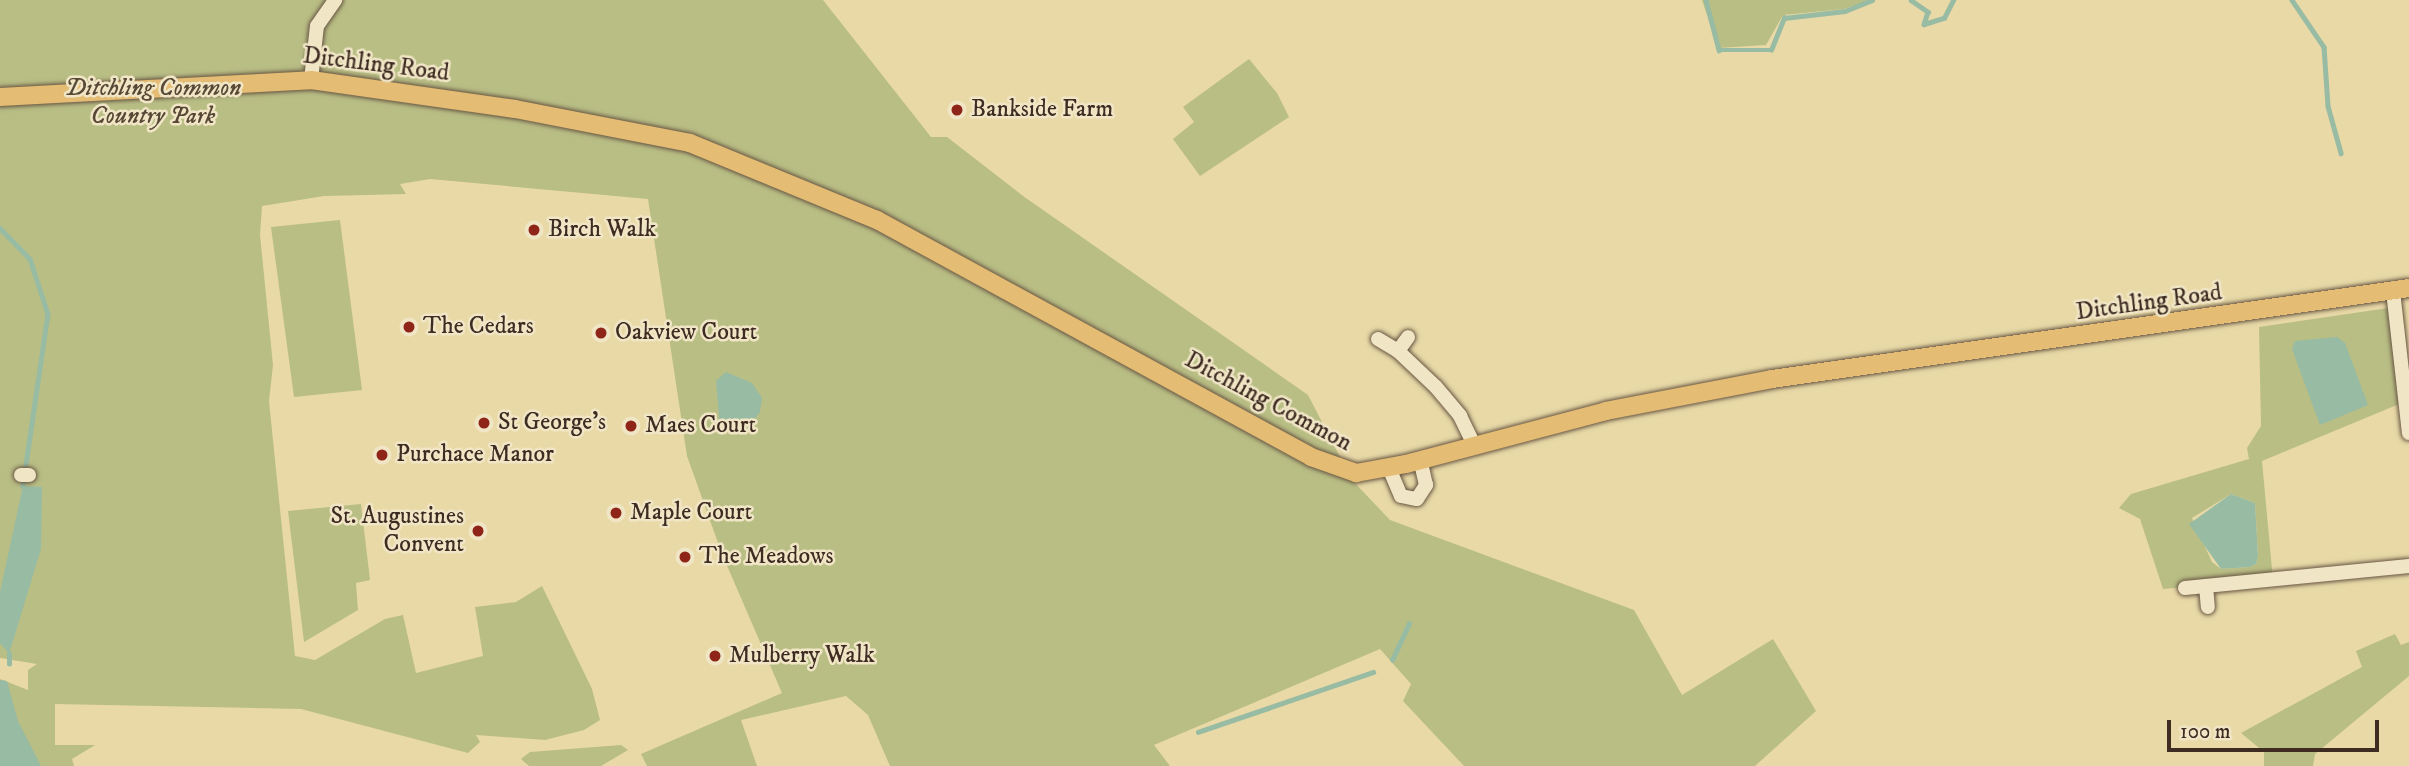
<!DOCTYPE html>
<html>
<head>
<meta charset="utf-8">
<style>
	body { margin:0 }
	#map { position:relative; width:2409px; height:766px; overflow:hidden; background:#e8d9a7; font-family:"IM FELL DW Pica",serif }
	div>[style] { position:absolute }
	.green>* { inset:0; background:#b9be85 }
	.water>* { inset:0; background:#98bba3 }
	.stream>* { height:4.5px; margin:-2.25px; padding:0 2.25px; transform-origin:2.25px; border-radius:2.25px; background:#98bba3 }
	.roads { filter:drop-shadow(0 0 2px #685643) drop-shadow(0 0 2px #685643) }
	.minor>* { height:14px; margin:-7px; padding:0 7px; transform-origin:7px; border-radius:7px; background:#f0e6c6 }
	.major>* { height:18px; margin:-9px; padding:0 9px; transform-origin:9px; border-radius:9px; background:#e4bc74 }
	.dots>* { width:19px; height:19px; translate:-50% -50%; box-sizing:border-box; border:4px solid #f0e6c6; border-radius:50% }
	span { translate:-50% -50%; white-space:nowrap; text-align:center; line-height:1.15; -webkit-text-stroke:5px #f0e6c6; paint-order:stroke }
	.street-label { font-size:24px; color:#3e2b22 }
	.park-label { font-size:24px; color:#574836; font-style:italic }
	.poi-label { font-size:24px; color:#3e2b22 }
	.left { translate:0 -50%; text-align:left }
	.right { translate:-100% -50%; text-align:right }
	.scale { position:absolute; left:2167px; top:720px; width:212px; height:32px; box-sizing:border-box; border:4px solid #3e2b22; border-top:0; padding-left:9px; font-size:21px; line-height:24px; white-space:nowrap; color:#3e2b22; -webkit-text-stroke:5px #f0e6c6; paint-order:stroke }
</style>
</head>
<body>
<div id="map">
	<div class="green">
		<div style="clip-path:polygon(0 0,823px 0,931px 137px,947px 137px,1023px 196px,1308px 395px,1352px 480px,1390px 520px,1634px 610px,1682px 695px,1773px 639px,1816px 711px,1755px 766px,1464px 766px,1403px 701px,1411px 684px,1380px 649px,1154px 745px,1170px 766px,890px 766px,868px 715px,846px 696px,741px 720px,757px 766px,647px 766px,641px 754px,782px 693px,722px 554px,687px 456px,648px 199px,430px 179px,400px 184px,406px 194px,324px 196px,262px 206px,260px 235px,273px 365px,269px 401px,295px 656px,315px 660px,385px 619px,403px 615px,416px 673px,483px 656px,475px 607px,516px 602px,542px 586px,592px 689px,600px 720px,584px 730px,545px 740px,476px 735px,480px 742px,468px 753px,301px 709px,55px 704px,55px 745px,95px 745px,72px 759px,74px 766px,0 766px,0 679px,28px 690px,28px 670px,37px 664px,0 658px)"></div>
		<div style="clip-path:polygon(1702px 0,1872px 0,1844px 9px,1783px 15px,1766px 45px,1718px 48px)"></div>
		<div style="clip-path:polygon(1249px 59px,1277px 93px,1289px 117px,1200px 176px,1173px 139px,1194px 122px,1183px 107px)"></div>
		<div style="clip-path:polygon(340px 220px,362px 390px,294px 397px,271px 227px)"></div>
		<div style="clip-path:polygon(evenodd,2395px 307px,2404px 402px,2262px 461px,2273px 580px,2163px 589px,2140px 519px,2119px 508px,2131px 494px,2249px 459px,2247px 448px,2261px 426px,2259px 327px,2395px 307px,2231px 494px,2255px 503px,2258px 556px,2256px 564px,2250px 567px,2221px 569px,2212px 562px,2192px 518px,2231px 494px)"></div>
		<div style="clip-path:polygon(361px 504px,370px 580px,356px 583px,358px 610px,304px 642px,288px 511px)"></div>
		<div style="clip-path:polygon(2395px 634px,2401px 645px,2409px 642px,2409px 676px,2315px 754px,2313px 766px,2264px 766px,2264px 752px,2241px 733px,2362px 667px,2356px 651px)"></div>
		<div style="clip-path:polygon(621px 745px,628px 750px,601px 766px,529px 766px,521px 759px,530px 752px)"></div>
	</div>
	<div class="water">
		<div style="clip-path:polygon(2337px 337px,2345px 343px,2368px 405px,2320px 425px,2292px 349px,2295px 341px)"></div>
		<div style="clip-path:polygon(726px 372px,752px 383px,762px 398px,760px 412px,748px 428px,720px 427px,716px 381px)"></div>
		<div style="clip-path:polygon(23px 486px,42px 487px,41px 549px,9px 654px,0 643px,0 592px)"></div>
		<div style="clip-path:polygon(2231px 494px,2255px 503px,2258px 556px,2256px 564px,2250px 567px,2221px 569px,2189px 524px)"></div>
		<div style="clip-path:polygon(0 680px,7px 681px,18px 721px,41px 766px,0 766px)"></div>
	</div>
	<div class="stream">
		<div style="left:1706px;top:0;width:52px;rotate:75.4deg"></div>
		<div style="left:1719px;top:50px;width:52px"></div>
		<div style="left:1771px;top:50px;width:35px;rotate:-68deg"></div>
		<div style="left:1784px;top:18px;width:61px;rotate:-6.5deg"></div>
		<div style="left:1845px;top:11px;width:29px;rotate:-22deg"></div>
		<div style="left:1911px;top:0;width:21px;rotate:35deg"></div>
		<div style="left:1928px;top:12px;width:13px;rotate:108deg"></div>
		<div style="left:1924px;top:24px;width:21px;rotate:-17deg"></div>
		<div style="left:1944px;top:18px;width:20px;rotate:-63deg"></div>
		<div style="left:2292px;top:0;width:57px;rotate:55.8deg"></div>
		<div style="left:2324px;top:47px;width:59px;rotate:86.1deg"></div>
		<div style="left:2328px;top:106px;width:49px;rotate:74.5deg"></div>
		<div style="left:0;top:228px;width:43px;rotate:45.9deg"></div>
		<div style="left:30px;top:259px;width:58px;rotate:71.9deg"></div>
		<div style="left:48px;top:314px;width:174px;rotate:98.3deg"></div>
		<div style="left:1392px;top:660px;width:40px;rotate:-65deg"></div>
		<div style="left:9px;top:664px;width:10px;rotate:-90deg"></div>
		<div style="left:1198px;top:732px;width:185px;rotate:-18.9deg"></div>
	</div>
	<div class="roads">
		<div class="minor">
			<div style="left:311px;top:80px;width:54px;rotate:-83.7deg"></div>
			<div style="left:317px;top:26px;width:32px;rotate:-55deg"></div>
			<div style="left:2393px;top:291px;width:143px;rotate:83.6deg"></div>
			<div style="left:1378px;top:339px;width:23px;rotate:31deg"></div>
			<div style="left:1398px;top:351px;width:52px;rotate:43.5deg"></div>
			<div style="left:1436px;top:387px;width:38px;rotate:50deg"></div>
			<div style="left:1460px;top:416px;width:30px;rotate:64deg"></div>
			<div style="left:1398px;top:351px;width:17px;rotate:-54deg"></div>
			<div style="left:1389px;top:468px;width:30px;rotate:67deg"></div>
			<div style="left:1401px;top:496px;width:16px;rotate:11deg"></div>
			<div style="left:1417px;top:499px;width:17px;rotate:-57deg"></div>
			<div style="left:1426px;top:485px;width:26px;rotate:-103deg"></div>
			<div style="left:21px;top:475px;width:8px"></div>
			<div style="left:2206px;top:586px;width:21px;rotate:85deg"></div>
			<div style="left:2185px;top:588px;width:225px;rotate:-5.6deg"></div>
		</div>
		<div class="major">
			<div style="left:0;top:97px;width:311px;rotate:-3.1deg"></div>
			<div style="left:311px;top:80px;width:206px;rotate:8.1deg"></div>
			<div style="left:515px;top:109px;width:178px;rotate:11deg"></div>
			<div style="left:690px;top:143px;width:202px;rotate:22.4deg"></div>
			<div style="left:877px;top:220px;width:494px;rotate:28.6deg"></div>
			<div style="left:1311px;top:457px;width:48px;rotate:19.6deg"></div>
			<div style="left:1356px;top:473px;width:51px;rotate:-10.2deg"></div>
			<div style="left:1406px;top:464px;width:207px;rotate:-14.8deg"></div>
			<div style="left:1606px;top:411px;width:169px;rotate:-10.9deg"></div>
			<div style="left:1772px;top:379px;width:643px;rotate:-8.13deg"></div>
		</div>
	</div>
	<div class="dots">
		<div style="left:957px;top:110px;background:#8f2418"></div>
		<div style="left:534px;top:230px;background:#8f2418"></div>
		<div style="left:409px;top:327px;background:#8f2418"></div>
		<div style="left:601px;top:333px;background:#8f2418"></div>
		<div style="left:484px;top:423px;background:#8f2418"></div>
		<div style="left:631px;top:426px;background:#8f2418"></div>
		<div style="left:382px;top:455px;background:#8f2418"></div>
		<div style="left:616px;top:513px;background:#8f2418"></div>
		<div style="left:478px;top:531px;background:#8f2418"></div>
		<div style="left:685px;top:557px;background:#8f2418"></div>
		<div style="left:715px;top:656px;background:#8f2418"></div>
	</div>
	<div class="street-label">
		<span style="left:376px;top:65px;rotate:7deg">Ditchling Road</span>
		<span style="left:2149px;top:303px;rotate:-8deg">Ditchling Road</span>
		<span style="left:1268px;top:402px;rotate:28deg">Ditchling Common</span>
	</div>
	<div class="park-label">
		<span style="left:153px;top:103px">Ditchling Common<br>Country Park</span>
	</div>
	<div class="poi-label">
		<span class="left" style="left:971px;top:110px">Bankside Farm</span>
		<span class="left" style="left:548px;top:230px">Birch Walk</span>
		<span class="left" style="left:423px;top:327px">The Cedars</span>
		<span class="left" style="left:615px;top:333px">Oakview Court</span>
		<span class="left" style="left:498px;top:423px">St George's</span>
		<span class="left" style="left:645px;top:426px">Maes Court</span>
		<span class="left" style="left:396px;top:455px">Purchace Manor</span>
		<span class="left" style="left:630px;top:513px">Maple Court</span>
		<span class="right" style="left:464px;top:531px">St. Augustines<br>Convent</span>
		<span class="left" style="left:699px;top:557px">The Meadows</span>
		<span class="left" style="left:729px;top:656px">Mulberry Walk</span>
	</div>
	<div class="scale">100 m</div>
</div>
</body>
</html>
